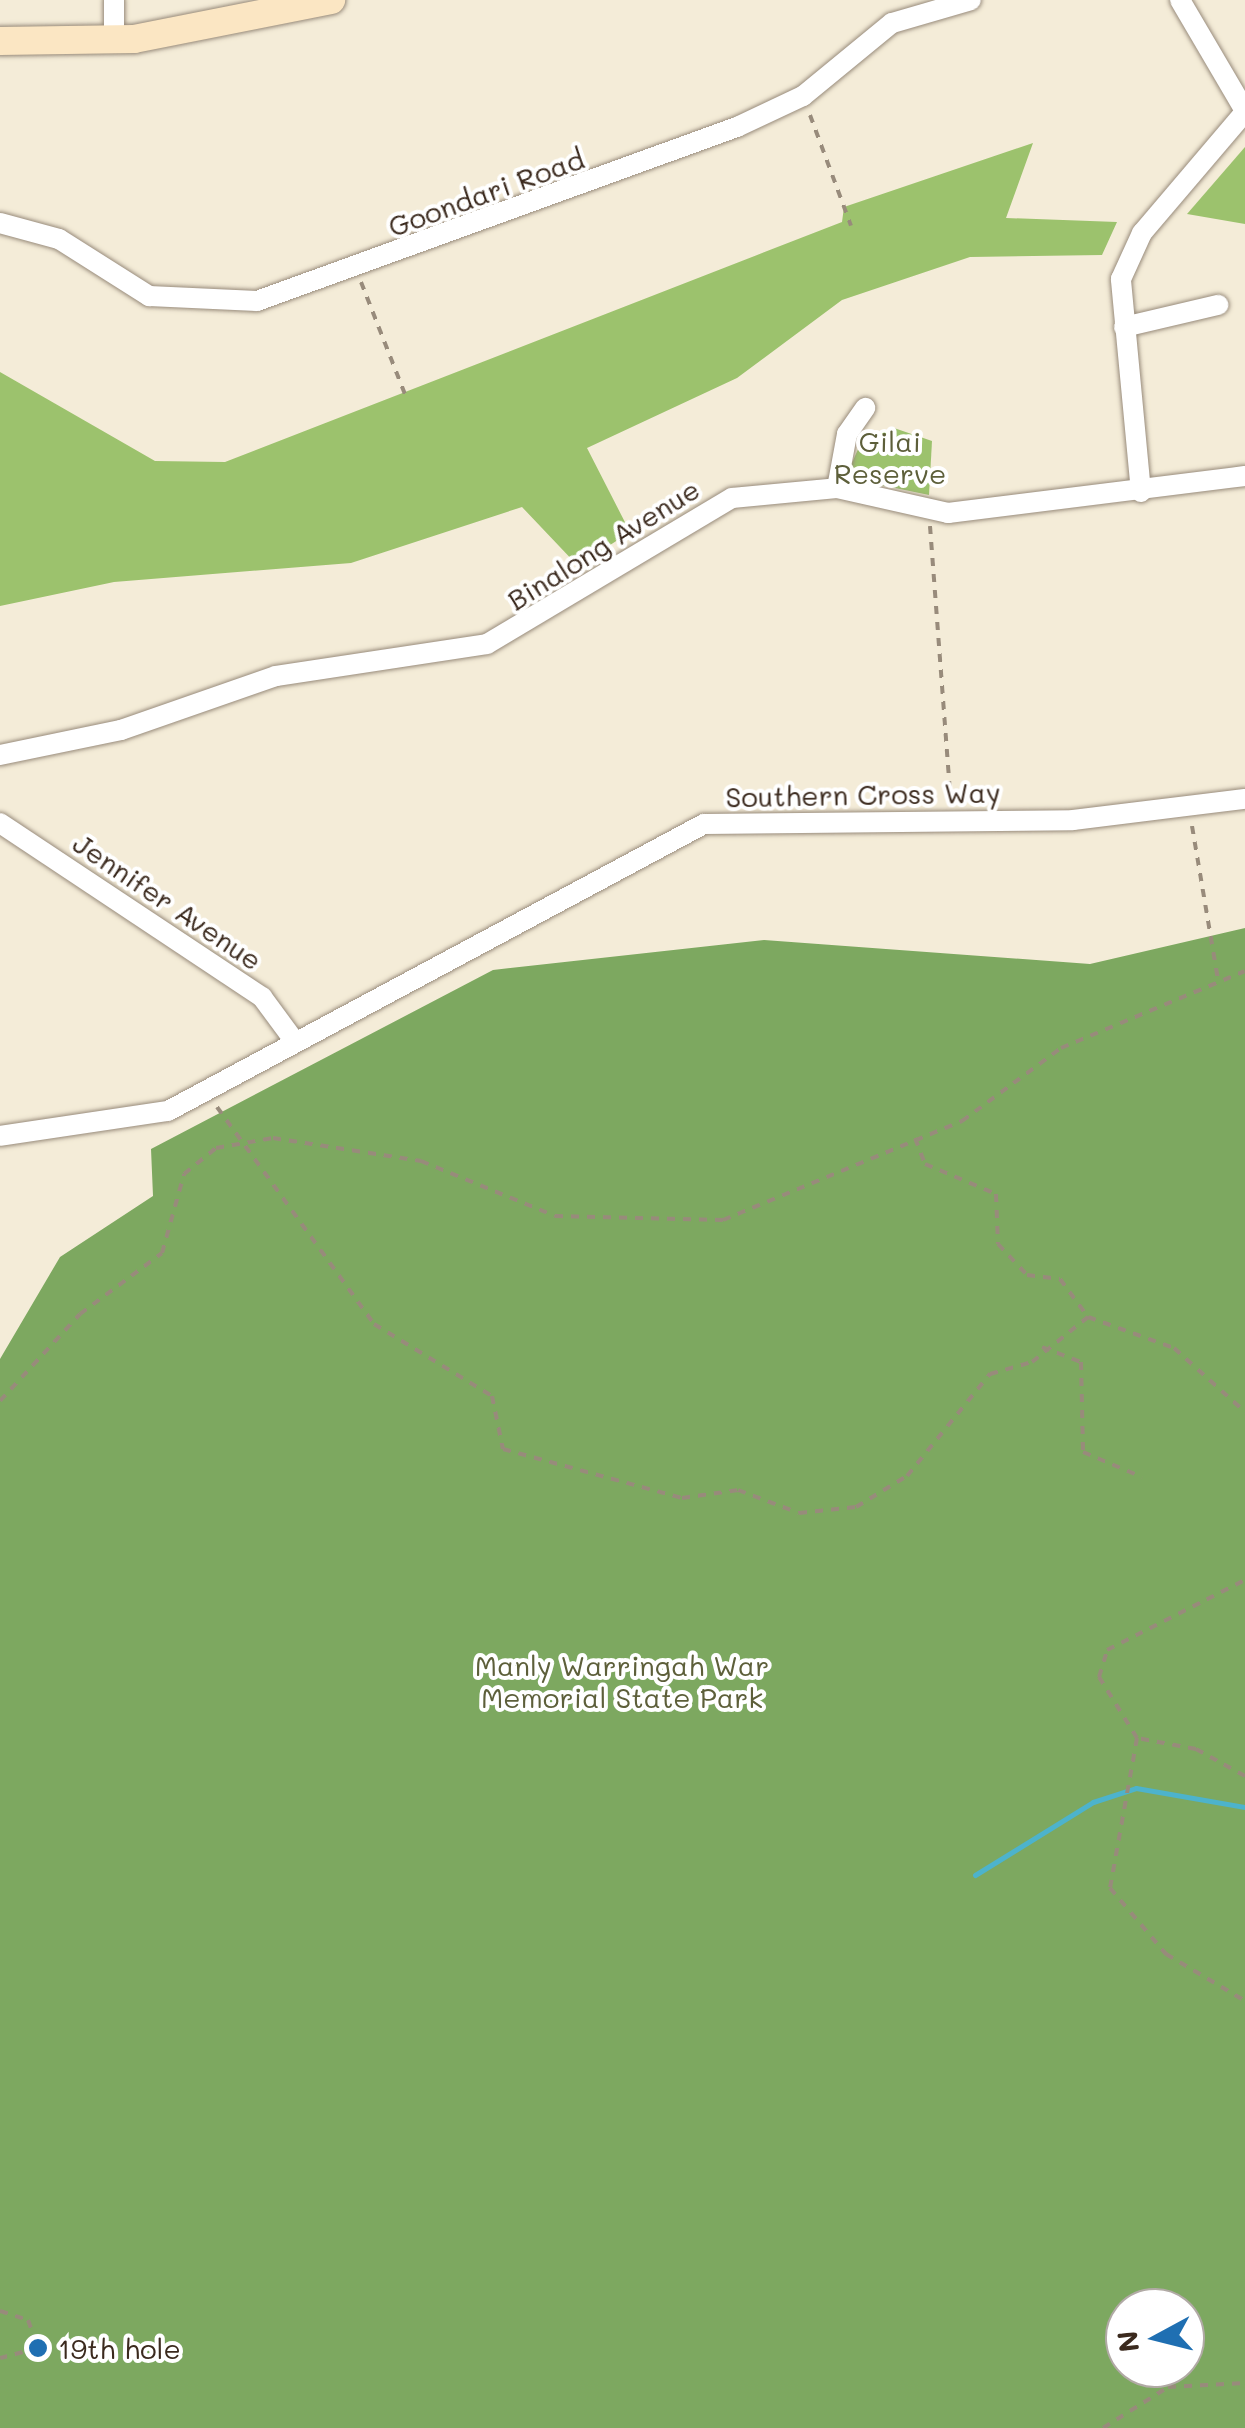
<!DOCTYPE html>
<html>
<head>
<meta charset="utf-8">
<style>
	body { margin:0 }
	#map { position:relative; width:1245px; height:2428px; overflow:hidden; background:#f4ecd8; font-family:Mali,sans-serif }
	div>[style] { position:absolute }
	.green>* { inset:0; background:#9cc26d }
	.forest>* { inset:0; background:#7da860 }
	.stream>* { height:5px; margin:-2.5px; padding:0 2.5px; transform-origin:2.5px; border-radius:2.5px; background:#4db3cc }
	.path>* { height:4px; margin-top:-2px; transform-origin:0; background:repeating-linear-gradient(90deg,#988b7b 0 8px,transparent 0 16px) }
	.roads { filter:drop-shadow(0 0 2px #988b7b) drop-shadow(0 0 2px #988b7b) }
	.street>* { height:20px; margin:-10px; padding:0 10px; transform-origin:10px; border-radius:10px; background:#fff }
	.secondary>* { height:28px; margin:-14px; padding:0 14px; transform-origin:14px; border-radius:14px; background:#fbe6c3 }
	.dots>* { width:28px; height:28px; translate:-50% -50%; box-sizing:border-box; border:5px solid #fff; border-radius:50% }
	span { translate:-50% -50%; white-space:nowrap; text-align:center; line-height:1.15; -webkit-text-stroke:8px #fff; paint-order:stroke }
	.street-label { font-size:28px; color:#3b2a1e }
	.park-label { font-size:28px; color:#5d5f3a }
	.poi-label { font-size:28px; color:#3b2a1e }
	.left { translate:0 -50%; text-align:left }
	.north { position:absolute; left:1105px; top:2288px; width:100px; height:100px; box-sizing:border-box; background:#fff; border:2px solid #b1aaa5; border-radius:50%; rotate:263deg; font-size:28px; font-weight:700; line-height:40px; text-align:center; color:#3b2a1e }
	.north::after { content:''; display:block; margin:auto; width:35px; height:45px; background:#1f6fb2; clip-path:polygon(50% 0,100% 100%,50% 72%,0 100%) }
</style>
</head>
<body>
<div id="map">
	<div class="green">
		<div style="clip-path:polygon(1033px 143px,1006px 218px,1117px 222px,1102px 255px,970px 257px,842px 300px,737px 378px,587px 448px,630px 532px,578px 566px,522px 507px,351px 563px,114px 582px,0 606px,0 372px,155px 461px,225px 462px,842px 222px,844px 207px)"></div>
		<div style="clip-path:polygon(1245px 147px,1245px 224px,1187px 214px)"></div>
		<div style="clip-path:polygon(894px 428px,932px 441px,929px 495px,856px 480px,851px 465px,863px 438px)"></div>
	</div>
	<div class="forest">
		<div style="clip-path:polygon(evenodd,1245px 928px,1245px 2428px,0 2428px,0 1359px,60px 1257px,153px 1196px,151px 1149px,493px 970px,764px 940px,1090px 964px,1245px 928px,1125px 2308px,1185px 2308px,1185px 2368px,1125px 2368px,1125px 2308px)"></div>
	</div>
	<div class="stream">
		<div style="left:975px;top:1875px;width:139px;rotate:-31.7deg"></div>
		<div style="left:1093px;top:1802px;width:45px;rotate:-18deg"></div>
		<div style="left:1136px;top:1788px;width:111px;rotate:9.9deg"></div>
	</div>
	<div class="path">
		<div style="left:810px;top:115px;width:118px;rotate:69.7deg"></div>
		<div style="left:361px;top:282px;width:123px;rotate:68.6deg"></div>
		<div style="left:930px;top:526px;width:280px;rotate:85.7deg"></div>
		<div style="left:1192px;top:826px;width:155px;rotate:80.4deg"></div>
		<div style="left:217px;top:1107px;width:268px;rotate:54.1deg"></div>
		<div style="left:374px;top:1324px;width:138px;rotate:31.4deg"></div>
		<div style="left:492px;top:1396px;width:54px;rotate:78.3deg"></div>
		<div style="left:503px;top:1449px;width:186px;rotate:15.3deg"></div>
		<div style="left:682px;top:1498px;width:57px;rotate:-8.1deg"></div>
		<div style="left:738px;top:1490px;width:65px;rotate:20.7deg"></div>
		<div style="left:799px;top:1513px;width:57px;rotate:-6deg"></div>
		<div style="left:856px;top:1507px;width:60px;rotate:-31.3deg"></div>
		<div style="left:907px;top:1476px;width:132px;rotate:-50.9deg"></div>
		<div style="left:990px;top:1374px;width:44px;rotate:-15.9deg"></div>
		<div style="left:1032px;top:1362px;width:72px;rotate:-38.8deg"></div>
		<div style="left:915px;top:1138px;width:28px;rotate:69deg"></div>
		<div style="left:925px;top:1164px;width:77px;rotate:22.9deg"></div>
		<div style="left:996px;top:1194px;width:50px;rotate:87.7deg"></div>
		<div style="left:998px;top:1244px;width:42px;rotate:46.9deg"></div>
		<div style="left:1027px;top:1275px;width:33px;rotate:7deg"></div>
		<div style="left:1060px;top:1279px;width:47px;rotate:53.6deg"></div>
		<div style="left:1088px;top:1317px;width:91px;rotate:19.8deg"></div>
		<div style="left:1174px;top:1348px;width:96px;rotate:42deg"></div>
		<div style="left:1042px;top:1347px;width:42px;rotate:21deg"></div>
		<div style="left:1081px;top:1362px;width:90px;rotate:88.7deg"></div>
		<div style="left:1083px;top:1452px;width:64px;rotate:23deg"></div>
		<div style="left:0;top:1401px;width:118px;rotate:-47.4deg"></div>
		<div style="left:80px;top:1314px;width:102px;rotate:-36.6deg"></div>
		<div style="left:162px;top:1253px;width:82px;rotate:-74.4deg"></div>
		<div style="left:184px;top:1174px;width:41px;rotate:-39.1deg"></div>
		<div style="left:216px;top:1148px;width:58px;rotate:-10deg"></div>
		<div style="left:273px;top:1138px;width:150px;rotate:8.8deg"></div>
		<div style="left:421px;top:1161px;width:145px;rotate:22.3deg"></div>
		<div style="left:555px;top:1216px;width:168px;rotate:1.4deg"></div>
		<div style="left:723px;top:1220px;width:259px;rotate:-22.5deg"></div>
		<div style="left:962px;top:1121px;width:123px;rotate:-36.4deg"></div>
		<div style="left:1061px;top:1048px;width:199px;rotate:-22.7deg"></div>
		<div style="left:1137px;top:1738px;width:72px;rotate:-121.9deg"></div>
		<div style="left:1099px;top:1677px;width:28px;rotate:-73deg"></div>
		<div style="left:1107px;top:1650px;width:155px;rotate:-26.9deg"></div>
		<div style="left:1245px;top:1776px;width:56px;rotate:-151.1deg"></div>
		<div style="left:1196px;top:1749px;width:60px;rotate:-169.4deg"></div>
		<div style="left:1137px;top:1738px;width:152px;rotate:100.2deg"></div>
		<div style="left:1110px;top:1888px;width:87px;rotate:49.7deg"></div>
		<div style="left:1166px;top:1954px;width:92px;rotate:30.7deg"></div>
		<div style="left:0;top:2311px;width:29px;rotate:18deg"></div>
		<div style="left:28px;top:2320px;width:30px;rotate:70deg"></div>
		<div style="left:38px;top:2348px;width:39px;rotate:165deg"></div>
		<div style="left:1103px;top:2428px;width:77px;rotate:-32.2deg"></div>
		<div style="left:1168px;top:2387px;width:77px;rotate:-3deg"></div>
	</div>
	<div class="roads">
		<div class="street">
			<div style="left:1180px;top:0;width:129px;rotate:59.6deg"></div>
			<div style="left:114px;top:41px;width:41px;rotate:-90deg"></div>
			<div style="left:0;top:223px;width:61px;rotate:15.2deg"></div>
			<div style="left:59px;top:239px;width:107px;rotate:32.3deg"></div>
			<div style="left:149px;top:296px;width:108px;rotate:2.7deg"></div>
			<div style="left:257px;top:301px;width:511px;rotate:-19.93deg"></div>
			<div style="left:737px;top:127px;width:73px;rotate:-25.2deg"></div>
			<div style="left:803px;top:96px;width:115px;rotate:-39.4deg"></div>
			<div style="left:892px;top:23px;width:82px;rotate:-16.2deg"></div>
			<div style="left:1124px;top:327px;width:97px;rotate:-13.2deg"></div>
			<div style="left:837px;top:488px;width:55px;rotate:-79.5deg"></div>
			<div style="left:847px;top:434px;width:32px;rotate:-55deg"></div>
			<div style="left:1141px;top:492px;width:214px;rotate:-95.4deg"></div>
			<div style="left:1121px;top:279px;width:51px;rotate:-65.5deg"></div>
			<div style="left:1142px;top:233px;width:159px;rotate:-49.6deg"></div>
			<div style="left:0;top:755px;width:124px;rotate:-11.7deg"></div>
			<div style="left:121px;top:730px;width:164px;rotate:-19.2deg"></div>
			<div style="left:276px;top:676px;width:213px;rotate:-8.6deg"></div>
			<div style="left:487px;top:644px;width:285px;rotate:-30.8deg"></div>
			<div style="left:732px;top:498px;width:105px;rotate:-5.4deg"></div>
			<div style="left:837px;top:488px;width:114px;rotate:12.7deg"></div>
			<div style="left:948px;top:513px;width:299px;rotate:-7.1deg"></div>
			<div style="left:0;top:823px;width:315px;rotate:33.6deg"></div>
			<div style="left:262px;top:997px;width:52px;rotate:53.6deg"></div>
			<div style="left:0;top:1136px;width:170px;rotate:-8.5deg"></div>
			<div style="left:168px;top:1111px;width:608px;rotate:-28.17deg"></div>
			<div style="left:704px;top:824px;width:369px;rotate:-0.6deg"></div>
			<div style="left:1073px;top:820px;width:173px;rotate:-7deg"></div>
		</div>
		<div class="secondary">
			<div style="left:0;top:41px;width:134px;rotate:-0.9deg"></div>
			<div style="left:134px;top:39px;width:201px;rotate:-11.2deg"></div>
		</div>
	</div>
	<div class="dots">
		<div style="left:38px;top:2348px;background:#1f6fb2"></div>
	</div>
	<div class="street-label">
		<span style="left:486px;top:192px;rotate:-20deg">Goondari Road</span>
		<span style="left:603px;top:544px;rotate:-32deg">Binalong Avenue</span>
		<span style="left:863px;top:794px;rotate:-1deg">Southern Cross Way</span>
		<span style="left:168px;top:901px;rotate:34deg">Jennifer Avenue</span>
	</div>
	<div class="park-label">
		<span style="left:890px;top:457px">Gilai<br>Reserve</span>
		<span style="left:622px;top:1681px">Manly Warringah War<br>Memorial State Park</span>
	</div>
	<div class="poi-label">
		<span class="left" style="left:58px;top:2348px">19th hole</span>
	</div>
	<div class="north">N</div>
</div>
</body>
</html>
